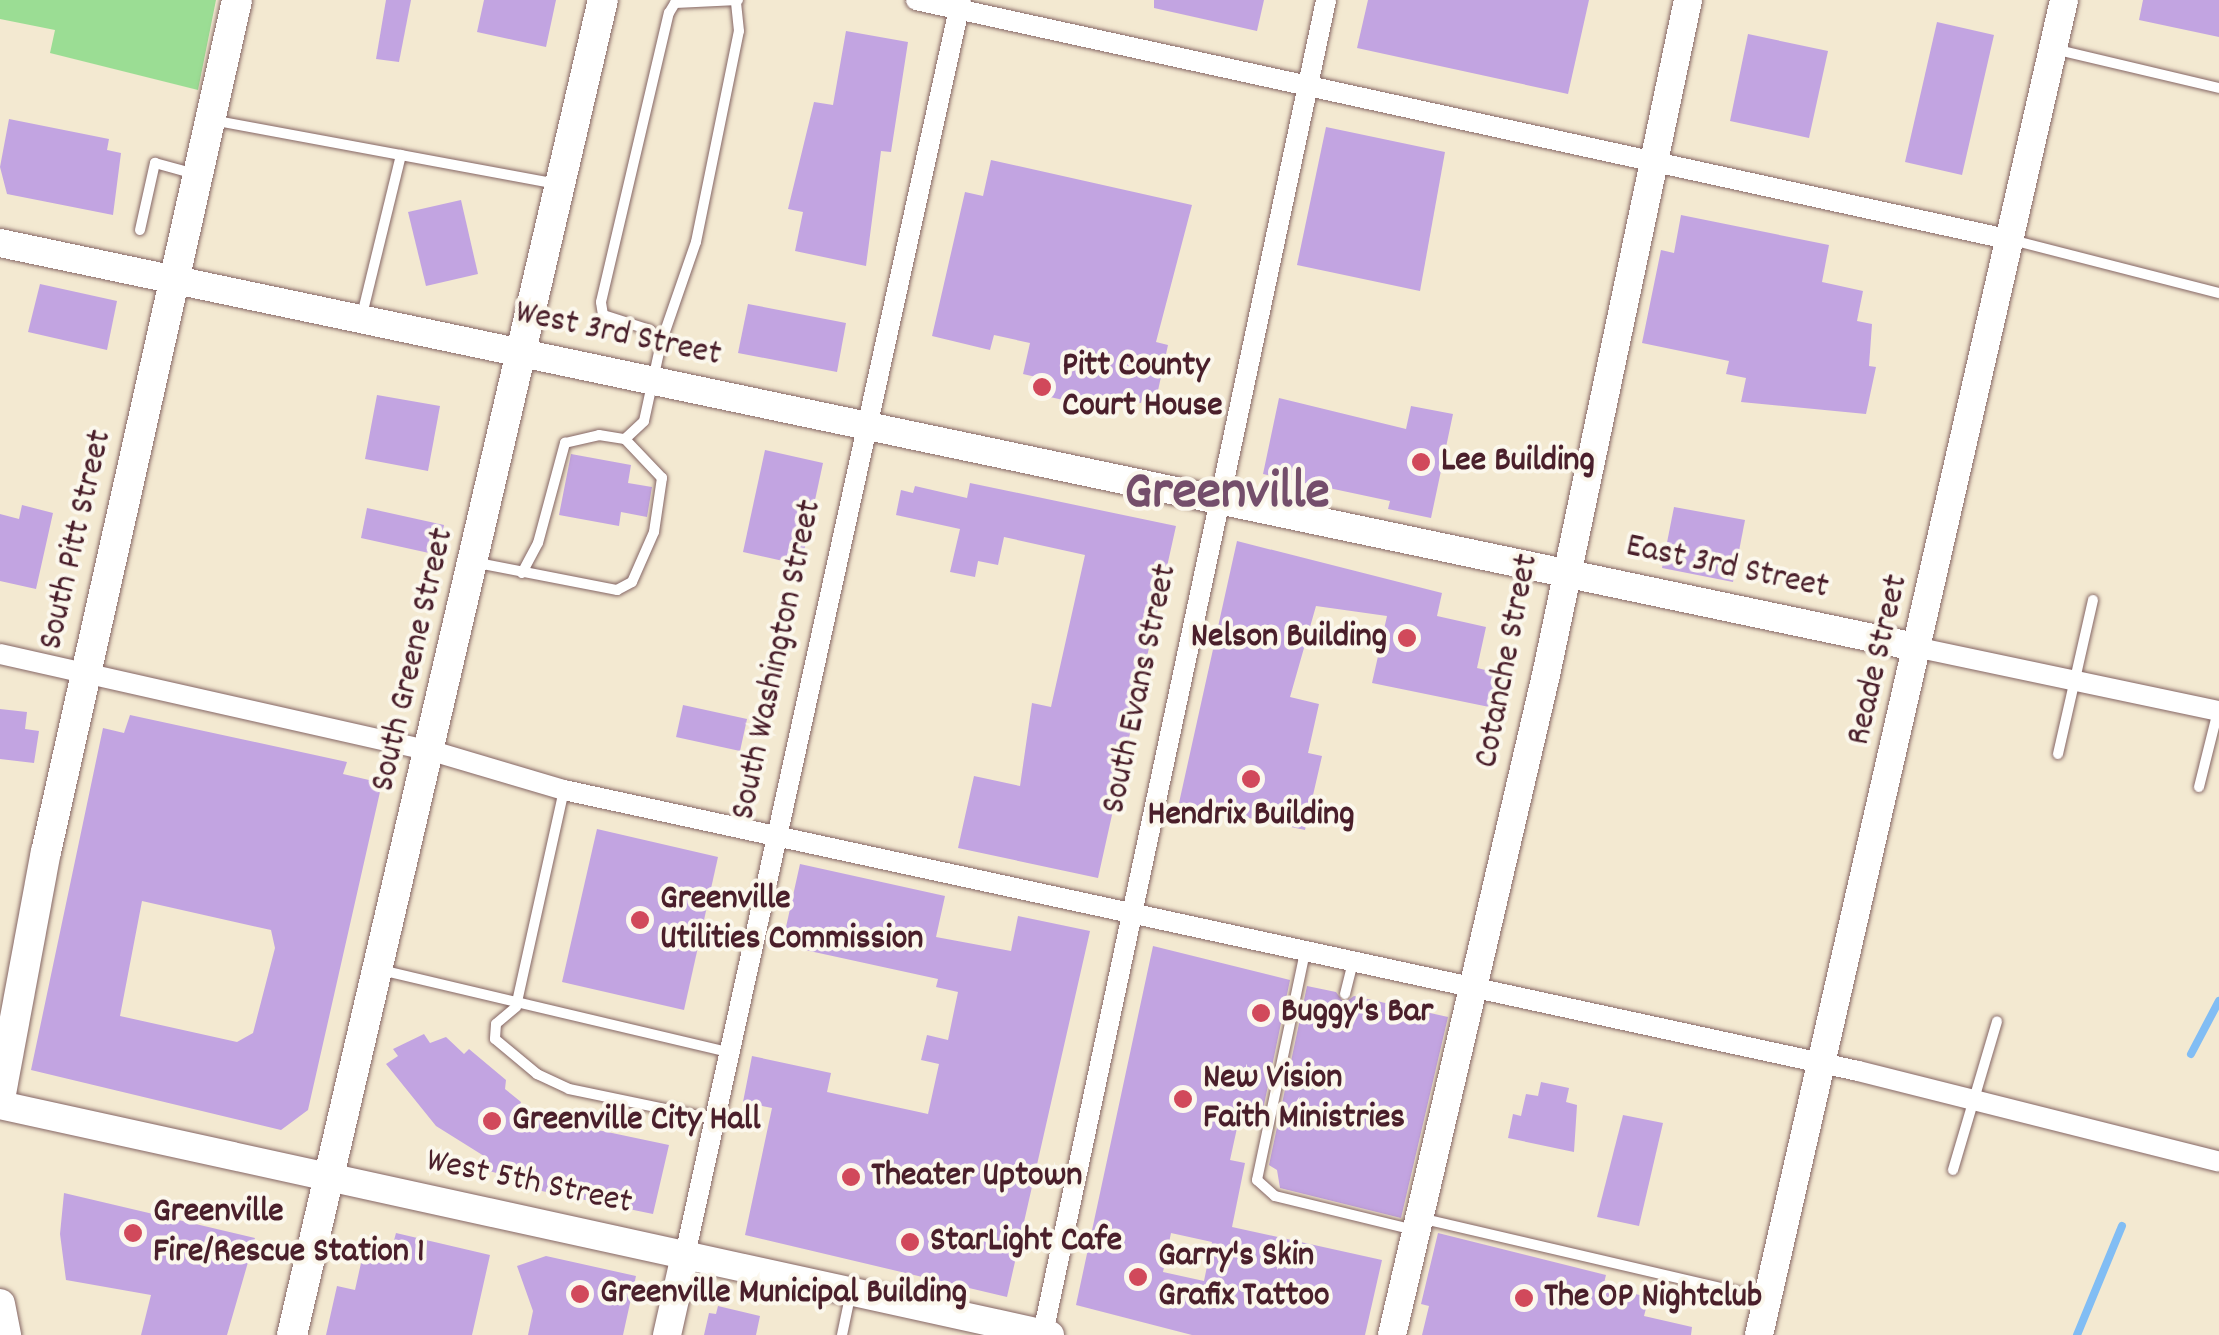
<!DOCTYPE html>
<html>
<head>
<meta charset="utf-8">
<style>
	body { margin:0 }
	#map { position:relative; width:2219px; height:1335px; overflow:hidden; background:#f3e9d1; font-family:Dekko,sans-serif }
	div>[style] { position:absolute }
	.green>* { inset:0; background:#9bdd94 }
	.stream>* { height:8px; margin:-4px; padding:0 4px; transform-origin:4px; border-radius:4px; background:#81bdf4 }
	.building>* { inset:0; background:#c2a4e1 }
	.roads { filter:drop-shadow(0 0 2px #856665) drop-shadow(0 0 2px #856665) }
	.lane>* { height:10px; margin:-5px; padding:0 5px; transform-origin:5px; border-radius:5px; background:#fff }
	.street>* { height:20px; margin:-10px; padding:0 10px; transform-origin:10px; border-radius:10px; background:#fff }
	.secondary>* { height:28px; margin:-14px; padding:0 14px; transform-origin:14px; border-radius:14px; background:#fff }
	.primary>* { height:30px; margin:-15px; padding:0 15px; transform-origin:15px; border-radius:15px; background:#fff }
	.dots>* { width:28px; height:28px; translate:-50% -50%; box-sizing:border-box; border:5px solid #fbf7ec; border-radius:50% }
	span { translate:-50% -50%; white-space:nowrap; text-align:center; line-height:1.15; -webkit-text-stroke:8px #fbf7ec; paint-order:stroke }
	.street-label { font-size:35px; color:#4a1f2b }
	.poi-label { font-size:35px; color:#4a1f2b; font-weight:700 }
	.left { translate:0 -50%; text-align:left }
	.right { translate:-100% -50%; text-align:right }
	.town-label { font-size:55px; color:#744e6b; font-weight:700 }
</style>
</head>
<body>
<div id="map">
	<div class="green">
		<div style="clip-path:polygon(0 0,216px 0,198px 90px,50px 53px,55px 30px,0 19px)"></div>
	</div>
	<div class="stream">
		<div style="left:2191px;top:1054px;width:60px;rotate:-62.2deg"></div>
		<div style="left:2077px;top:1335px;width:118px;rotate:-67.6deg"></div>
	</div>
	<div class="building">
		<div style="clip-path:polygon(386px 0,411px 0,399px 62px,376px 59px)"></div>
		<div style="clip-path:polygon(484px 0,556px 0,546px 47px,477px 32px)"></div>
		<div style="clip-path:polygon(1154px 0,1264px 0,1257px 31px,1154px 8px)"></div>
		<div style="clip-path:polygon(1368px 0,1589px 0,1568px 94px,1357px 48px)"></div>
		<div style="clip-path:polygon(2143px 0,2219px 0,2219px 37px,2139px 20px)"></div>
		<div style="clip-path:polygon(1937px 22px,1994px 35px,1962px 175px,1905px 162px)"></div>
		<div style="clip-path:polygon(846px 31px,908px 42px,891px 152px,881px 151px,866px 266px,795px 251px,803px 212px,788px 209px,814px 102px,833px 105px)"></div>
		<div style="clip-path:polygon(1748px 34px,1828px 51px,1809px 138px,1730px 121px)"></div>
		<div style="clip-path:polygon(9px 119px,109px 139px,107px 150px,121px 153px,113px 215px,7px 194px,0 167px)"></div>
		<div style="clip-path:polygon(1326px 127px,1445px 152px,1420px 291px,1297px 265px)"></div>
		<div style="clip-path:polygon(991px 160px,1192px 205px,1156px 342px,1168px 345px,1157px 395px,1144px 392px,1141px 403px,1110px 396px,1107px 410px,1050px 397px,1053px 381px,1023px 374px,1030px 343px,994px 335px,990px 350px,932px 336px,965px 192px,983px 196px)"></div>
		<div style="clip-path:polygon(461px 200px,478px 274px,426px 286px,408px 212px)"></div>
		<div style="clip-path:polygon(1681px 215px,1829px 245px,1822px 282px,1863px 291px,1857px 321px,1872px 324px,1869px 366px,1876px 367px,1866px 414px,1741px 402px,1746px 378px,1726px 374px,1729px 361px,1642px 343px,1661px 250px,1674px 253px)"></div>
		<div style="clip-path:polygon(40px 284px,117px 301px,107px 350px,28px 332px)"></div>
		<div style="clip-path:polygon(748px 304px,846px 323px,837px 372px,738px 353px)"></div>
		<div style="clip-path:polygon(377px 395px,440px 406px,428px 471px,365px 459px)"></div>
		<div style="clip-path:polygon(1279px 398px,1406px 429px,1411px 406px,1453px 414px,1431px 518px,1388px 509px,1390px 501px,1263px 474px)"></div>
		<div style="clip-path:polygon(765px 450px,823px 463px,801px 565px,743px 552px)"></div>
		<div style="clip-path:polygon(571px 454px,631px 465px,628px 483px,652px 487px,647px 517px,621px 512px,619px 526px,559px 515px)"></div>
		<div style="clip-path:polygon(970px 483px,1176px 526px,1098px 878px,958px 848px,974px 776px,1020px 786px,1032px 703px,1051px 707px,1085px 555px,1004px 537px,998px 565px,978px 561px,975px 577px,950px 572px,960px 529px,896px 515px,901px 490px,913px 493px,915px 486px,967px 498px)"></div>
		<div style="clip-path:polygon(22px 505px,53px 513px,36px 589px,0 581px,0 514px,19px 519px)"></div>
		<div style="clip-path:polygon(1674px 507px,1745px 520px,1733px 582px,1662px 568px)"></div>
		<div style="clip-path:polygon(367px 508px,444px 525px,438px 555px,361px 538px)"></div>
		<div style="clip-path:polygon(1237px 541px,1442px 593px,1437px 616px,1486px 627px,1477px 668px,1511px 676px,1504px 710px,1372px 683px,1387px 616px,1316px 606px,1290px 697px,1319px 704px,1308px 753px,1322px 756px,1305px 830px,1179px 803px)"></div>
		<div style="clip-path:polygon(683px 705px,747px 719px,740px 751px,676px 737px)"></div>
		<div style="clip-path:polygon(0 709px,27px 712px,25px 729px,39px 731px,34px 763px,0 759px)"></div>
		<div style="clip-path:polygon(evenodd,130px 715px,347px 762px,343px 774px,382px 783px,308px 1110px,281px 1130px,31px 1070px,103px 728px,124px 733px,130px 715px,142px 901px,271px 930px,275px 948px,253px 1033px,237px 1042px,120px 1016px,142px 901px)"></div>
		<div style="clip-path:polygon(597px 829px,718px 857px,684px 1010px,562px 982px)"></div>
		<div style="clip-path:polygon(800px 864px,945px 896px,936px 937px,1011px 951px,1018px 916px,1090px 931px,1007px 1297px,745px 1235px,772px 1108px,743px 1102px,752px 1056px,831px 1073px,827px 1092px,928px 1114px,939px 1064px,921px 1060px,927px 1035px,948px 1040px,958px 992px,936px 987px,938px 979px,782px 945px)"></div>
		<div style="clip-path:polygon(evenodd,1153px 946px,1290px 980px,1260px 1124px,1239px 1119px,1230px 1160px,1245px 1163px,1232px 1227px,1382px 1260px,1365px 1335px,1192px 1335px,1076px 1305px,1153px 946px,1171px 1233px,1212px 1242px,1204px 1281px,1163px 1272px,1171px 1233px)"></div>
		<div style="clip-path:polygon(1307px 986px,1336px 992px,1344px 1003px,1354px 996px,1448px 1017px,1401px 1218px,1280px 1188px,1277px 1170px,1269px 1165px)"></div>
		<div style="clip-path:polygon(424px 1034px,430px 1043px,446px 1037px,464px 1054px,469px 1049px,506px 1080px,505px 1089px,521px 1102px,517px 1113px,669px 1145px,653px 1214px,532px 1189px,532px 1183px,482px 1169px,484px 1156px,436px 1126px,386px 1064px,398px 1056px,393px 1049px)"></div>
		<div style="clip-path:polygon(1541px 1082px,1569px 1088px,1566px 1102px,1577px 1105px,1574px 1152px,1508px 1138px,1513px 1114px,1521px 1116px,1526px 1094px,1538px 1096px)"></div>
		<div style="clip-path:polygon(1623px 1115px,1663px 1123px,1639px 1226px,1597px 1217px)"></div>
		<div style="clip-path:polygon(64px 1193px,255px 1238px,227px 1335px,141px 1335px,151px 1295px,66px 1280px,60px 1234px)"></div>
		<div style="clip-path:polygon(396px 1233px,490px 1255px,472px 1335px,326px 1335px,337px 1286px,355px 1290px,361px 1263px,393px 1244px)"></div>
		<div style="clip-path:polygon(1438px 1233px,1606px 1275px,1603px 1287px,1649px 1297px,1644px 1316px,1692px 1327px,1691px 1335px,1422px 1335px,1429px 1306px,1421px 1304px)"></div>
		<div style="clip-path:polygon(546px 1256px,636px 1276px,623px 1335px,528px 1335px,533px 1311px,517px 1266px)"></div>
		<div style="clip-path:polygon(718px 1306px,760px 1316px,756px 1335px,704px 1335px,709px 1313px,716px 1314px)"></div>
	</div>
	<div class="roads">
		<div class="lane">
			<div style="left:2054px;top:49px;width:170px;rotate:13.3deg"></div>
			<div style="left:212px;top:120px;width:353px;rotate:10.5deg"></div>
			<div style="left:140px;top:230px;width:69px;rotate:-77.4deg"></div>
			<div style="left:155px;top:163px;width:41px;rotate:15.4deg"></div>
			<div style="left:2012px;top:240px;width:214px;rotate:14.4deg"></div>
			<div style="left:361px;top:319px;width:169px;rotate:-76.3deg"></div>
			<div style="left:661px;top:343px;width:17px;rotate:-130deg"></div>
			<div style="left:650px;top:330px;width:49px;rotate:-162.3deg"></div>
			<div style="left:603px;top:315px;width:13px;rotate:-99deg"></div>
			<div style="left:601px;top:302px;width:297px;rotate:-76.8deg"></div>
			<div style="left:669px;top:13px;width:12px;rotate:-59deg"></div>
			<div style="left:675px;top:3px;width:63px;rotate:-2.7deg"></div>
			<div style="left:478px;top:563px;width:142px;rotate:11deg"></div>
			<div style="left:617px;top:590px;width:17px;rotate:-28deg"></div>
			<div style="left:632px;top:582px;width:55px;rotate:-66.3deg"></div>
			<div style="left:654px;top:532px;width:55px;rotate:-81.6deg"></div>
			<div style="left:662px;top:478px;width:54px;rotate:-133.5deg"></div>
			<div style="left:522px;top:573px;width:34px;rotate:-62deg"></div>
			<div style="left:538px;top:543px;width:104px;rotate:-74.9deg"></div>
			<div style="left:565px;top:443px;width:35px;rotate:-13deg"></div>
			<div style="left:599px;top:435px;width:26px;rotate:9deg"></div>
			<div style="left:625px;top:439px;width:26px;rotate:-43deg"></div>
			<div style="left:644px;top:421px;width:80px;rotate:-77.7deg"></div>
			<div style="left:661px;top:343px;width:107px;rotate:-70.9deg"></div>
			<div style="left:696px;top:242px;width:215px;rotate:-78.5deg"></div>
			<div style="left:739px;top:31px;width:27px;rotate:-96deg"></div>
			<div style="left:2058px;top:754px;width:158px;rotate:-77.2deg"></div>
			<div style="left:2199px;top:787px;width:78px;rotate:-76deg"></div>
			<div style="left:564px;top:790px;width:222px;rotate:102.5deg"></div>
			<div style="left:516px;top:1007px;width:26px;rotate:140deg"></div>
			<div style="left:496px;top:1024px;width:15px;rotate:94deg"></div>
			<div style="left:495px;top:1039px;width:55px;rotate:39.8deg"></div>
			<div style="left:537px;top:1074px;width:35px;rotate:25deg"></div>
			<div style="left:569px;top:1089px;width:148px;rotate:11.7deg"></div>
			<div style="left:1305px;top:952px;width:233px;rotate:101.9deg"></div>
			<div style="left:1257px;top:1180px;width:24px;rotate:42deg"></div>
			<div style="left:1275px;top:1196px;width:144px;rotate:13.7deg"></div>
			<div style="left:381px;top:970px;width:358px;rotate:13.3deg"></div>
			<div style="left:1345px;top:994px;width:34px;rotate:-76deg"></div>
			<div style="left:1953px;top:1170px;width:155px;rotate:-73.5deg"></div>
			<div style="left:1420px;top:1218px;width:353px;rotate:13.1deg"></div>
			<div style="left:842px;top:1335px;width:44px;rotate:-78.2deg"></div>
		</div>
		<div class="street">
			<div style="left:916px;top:0;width:1121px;rotate:12.36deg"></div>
			<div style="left:1920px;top:648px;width:306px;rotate:11.9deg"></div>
			<div style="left:0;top:654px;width:443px;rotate:12.7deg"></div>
			<div style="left:432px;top:751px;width:138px;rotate:16.5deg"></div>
			<div style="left:564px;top:790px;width:1324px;rotate:12.25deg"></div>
			<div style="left:1858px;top:1071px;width:372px;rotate:14.1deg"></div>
			<div style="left:685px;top:1255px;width:1285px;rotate:-77.6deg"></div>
			<div style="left:1043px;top:1333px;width:1363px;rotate:-78.01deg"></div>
		</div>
		<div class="secondary">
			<div style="left:0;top:243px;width:1962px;rotate:11.91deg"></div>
			<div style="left:0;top:1105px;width:1075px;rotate:12.36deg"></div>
			<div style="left:667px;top:1335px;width:82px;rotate:-77.3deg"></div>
			<div style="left:1392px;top:1335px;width:678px;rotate:-76.87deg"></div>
			<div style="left:1546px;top:675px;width:690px;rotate:-78.12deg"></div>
			<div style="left:1759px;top:1335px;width:1369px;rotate:-77.13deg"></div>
		</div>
		<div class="primary">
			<div style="left:0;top:1099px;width:251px;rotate:-79.5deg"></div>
			<div style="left:46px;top:852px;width:873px;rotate:-77.36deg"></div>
			<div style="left:0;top:1304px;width:32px;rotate:79deg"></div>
			<div style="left:292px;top:1335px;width:1371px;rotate:-76.89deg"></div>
		</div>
	</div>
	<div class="dots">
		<div style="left:1042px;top:387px;background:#d1495b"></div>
		<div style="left:1421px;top:462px;background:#d1495b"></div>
		<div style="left:1407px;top:638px;background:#d1495b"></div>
		<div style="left:1251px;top:779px;background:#d1495b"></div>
		<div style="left:640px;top:920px;background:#d1495b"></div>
		<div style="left:1261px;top:1013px;background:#d1495b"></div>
		<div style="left:1183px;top:1099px;background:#d1495b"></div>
		<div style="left:492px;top:1121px;background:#d1495b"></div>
		<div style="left:851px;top:1177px;background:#d1495b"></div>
		<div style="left:133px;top:1233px;background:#d1495b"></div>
		<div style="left:910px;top:1242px;background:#d1495b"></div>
		<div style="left:1138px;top:1277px;background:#d1495b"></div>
		<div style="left:580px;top:1294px;background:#d1495b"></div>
		<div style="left:1524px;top:1298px;background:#d1495b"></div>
	</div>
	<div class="street-label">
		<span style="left:618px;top:335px;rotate:12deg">West 3rd Street</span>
		<span style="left:77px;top:540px;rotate:-77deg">South Pitt Street</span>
		<span style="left:1727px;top:568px;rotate:12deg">East 3rd Street</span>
		<span style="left:414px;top:660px;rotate:-77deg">South Greene Street</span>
		<span style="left:778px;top:660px;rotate:-78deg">South Washington Street</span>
		<span style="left:1879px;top:660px;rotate:-77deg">Reade Street</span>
		<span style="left:1508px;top:661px;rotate:-79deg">Cotanche Street</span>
		<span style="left:1141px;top:689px;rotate:-78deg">South Evans Street</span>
		<span style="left:529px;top:1183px;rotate:12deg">West 5th Street</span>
	</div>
	<div class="poi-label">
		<span class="left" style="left:1062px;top:387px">Pitt County<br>Court House</span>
		<span class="left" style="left:1441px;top:462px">Lee Building</span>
		<span class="right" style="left:1387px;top:638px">Nelson Building</span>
		<span style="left:1251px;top:816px">Hendrix Building</span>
		<span class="left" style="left:660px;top:920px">Greenville<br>Utilities Commission</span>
		<span class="left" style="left:1281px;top:1013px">Buggy's Bar</span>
		<span class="left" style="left:1203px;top:1099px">New Vision<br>Faith Ministries</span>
		<span class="left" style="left:512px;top:1121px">Greenville City Hall</span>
		<span class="left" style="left:871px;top:1177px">Theater Uptown</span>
		<span class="left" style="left:153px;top:1233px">Greenville<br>Fire/Rescue Station 1</span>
		<span class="left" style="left:930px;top:1242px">StarLight Cafe</span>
		<span class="left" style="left:1158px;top:1277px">Garry's Skin<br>Grafix Tattoo</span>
		<span class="left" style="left:600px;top:1294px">Greenville Municipal Building</span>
		<span class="left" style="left:1544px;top:1298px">The OP Nightclub</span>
	</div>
	<div class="town-label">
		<span style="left:1227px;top:496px">Greenville</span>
	</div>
</div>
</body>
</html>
